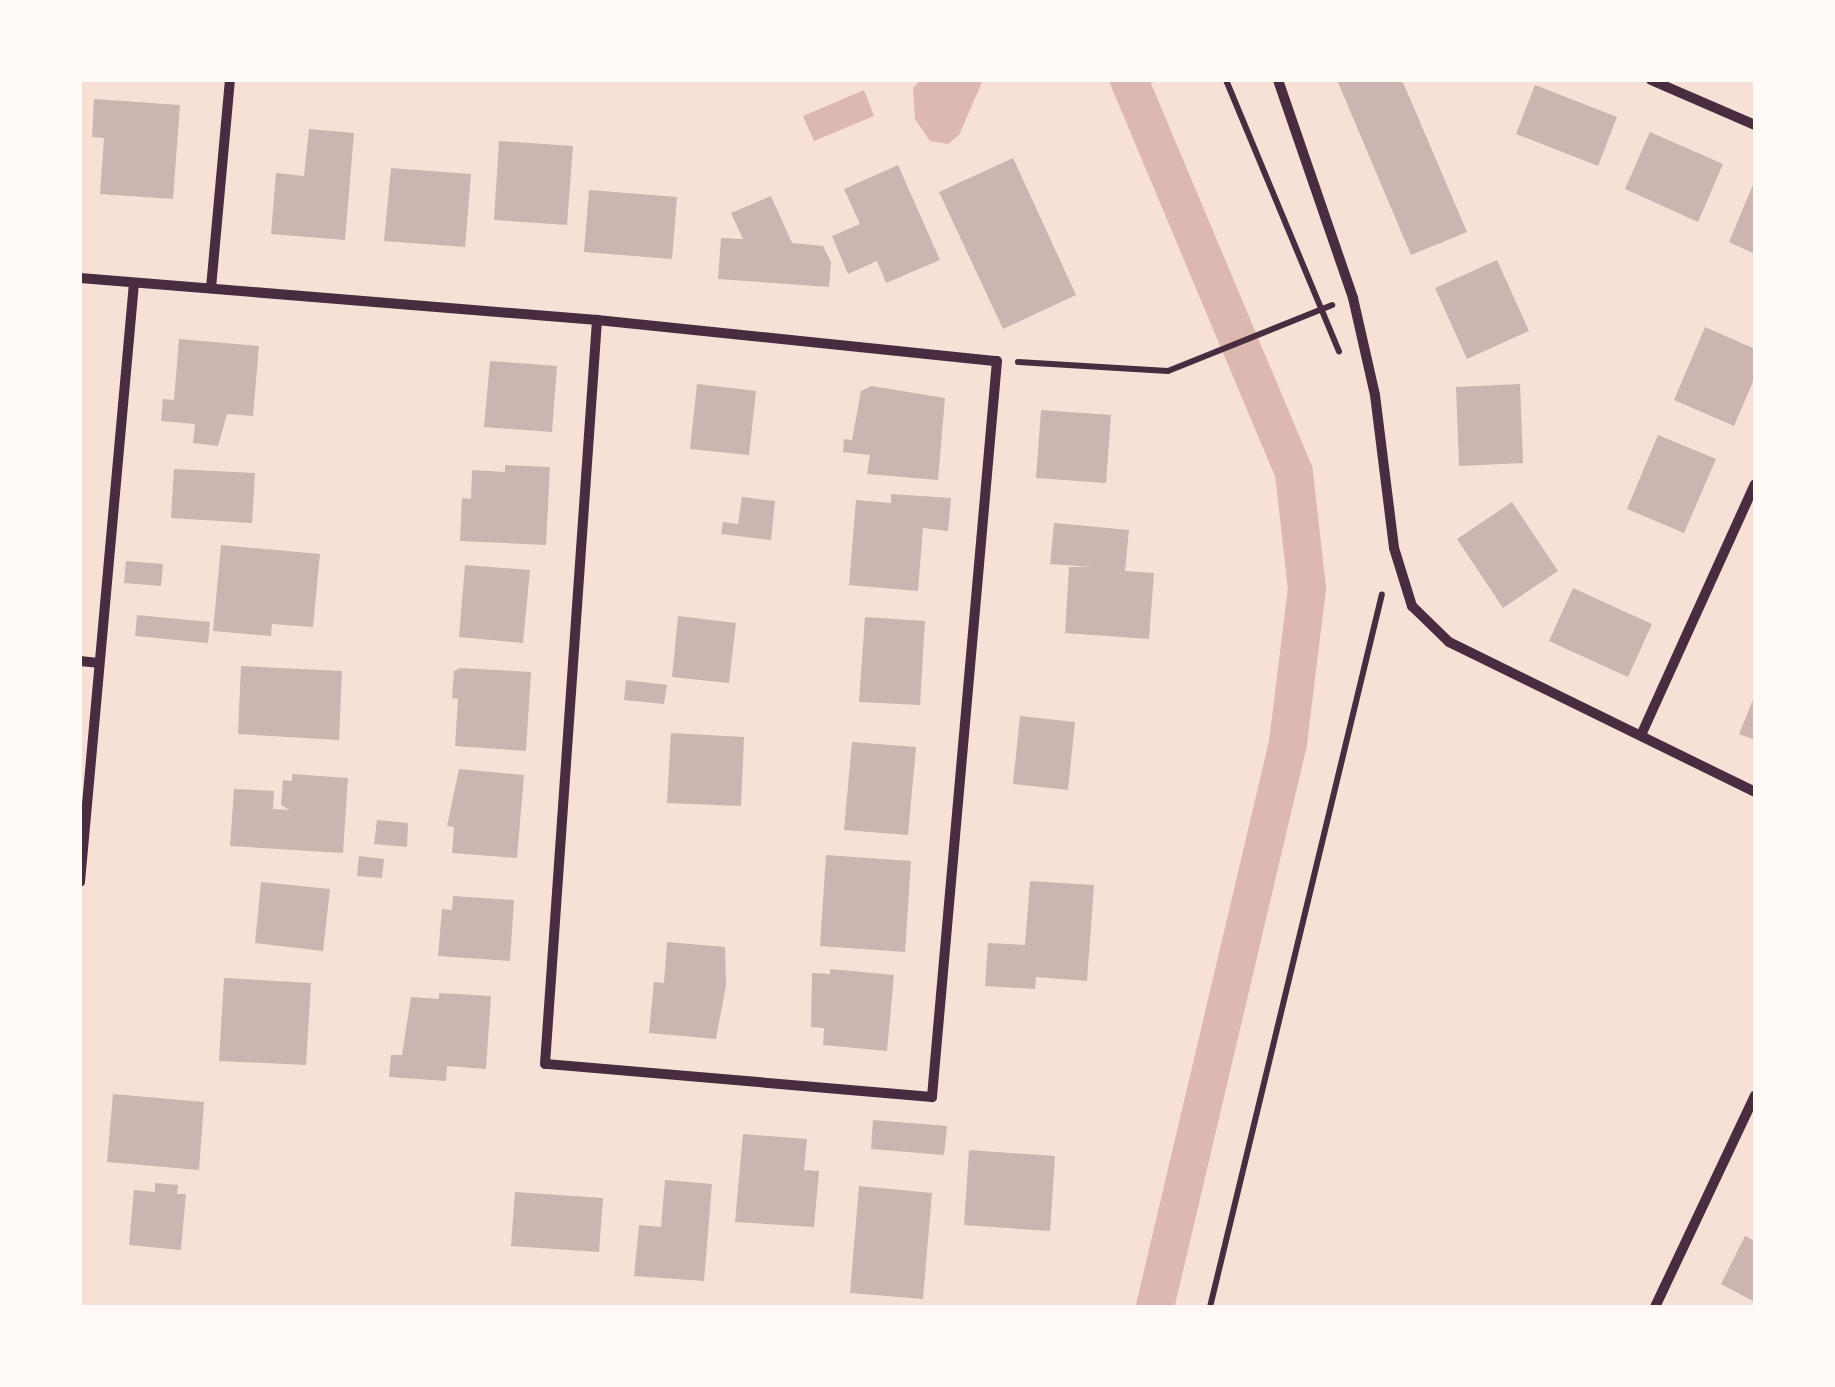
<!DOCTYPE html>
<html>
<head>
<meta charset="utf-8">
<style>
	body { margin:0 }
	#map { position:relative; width:1835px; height:1387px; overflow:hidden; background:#f7e1d7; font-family:"Work Sans",sans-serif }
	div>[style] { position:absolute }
	.water>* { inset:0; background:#dcb8b0 }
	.canal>* { height:38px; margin:-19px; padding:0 19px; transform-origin:19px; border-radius:19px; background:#dcb8b0 }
	.building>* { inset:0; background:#ccb4b1 }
	.path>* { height:6px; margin:-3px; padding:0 3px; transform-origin:3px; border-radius:3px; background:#4a2c40 }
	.minor>* { height:10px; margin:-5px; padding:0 5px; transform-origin:5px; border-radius:5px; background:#4a2c40 }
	span { translate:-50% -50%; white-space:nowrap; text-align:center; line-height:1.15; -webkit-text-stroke:8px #fffaf5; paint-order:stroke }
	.frame { position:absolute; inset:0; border:82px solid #fffaf5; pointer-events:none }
</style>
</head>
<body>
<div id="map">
	<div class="water">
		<div style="clip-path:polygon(920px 80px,983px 80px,959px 135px,948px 144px,930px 141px,915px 119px,913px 88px)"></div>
		<div style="clip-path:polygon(864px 90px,874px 116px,814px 141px,803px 116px)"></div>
	</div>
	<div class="canal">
		<div style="left:1129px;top:80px;width:426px;rotate:67.2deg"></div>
		<div style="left:1294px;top:473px;width:116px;rotate:83.6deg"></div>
		<div style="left:1307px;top:588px;width:156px;rotate:97deg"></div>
		<div style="left:1288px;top:743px;width:579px;rotate:103.27deg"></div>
	</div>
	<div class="building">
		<div style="clip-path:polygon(1337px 80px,1402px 80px,1467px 232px,1411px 255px)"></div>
		<div style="clip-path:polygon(1535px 85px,1617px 117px,1598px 166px,1516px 134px)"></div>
		<div style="clip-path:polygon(94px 99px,180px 105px,173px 199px,100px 194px,104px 138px,92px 137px)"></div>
		<div style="clip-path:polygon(309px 129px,354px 133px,345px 240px,271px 234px,276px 173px,304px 176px)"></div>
		<div style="clip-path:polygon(1650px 132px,1723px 164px,1698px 222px,1625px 189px)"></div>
		<div style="clip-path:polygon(499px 141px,573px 146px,567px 225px,494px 220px)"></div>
		<div style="clip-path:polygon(1013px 158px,1076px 295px,1003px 329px,939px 192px)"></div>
		<div style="clip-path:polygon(898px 165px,940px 260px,886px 283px,877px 261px,848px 274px,832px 236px,860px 224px,844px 189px)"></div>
		<div style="clip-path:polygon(391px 168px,471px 174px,465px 247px,384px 241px)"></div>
		<div style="clip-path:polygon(1755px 180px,1755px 254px,1729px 242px)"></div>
		<div style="clip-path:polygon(589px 190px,677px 197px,672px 259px,584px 252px)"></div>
		<div style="clip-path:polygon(771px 196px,792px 243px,823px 246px,831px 262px,829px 287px,718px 279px,721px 238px,743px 239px,731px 213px)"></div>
		<div style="clip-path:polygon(1497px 260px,1529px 331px,1467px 359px,1435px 288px)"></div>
		<div style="clip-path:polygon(1705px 327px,1755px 349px,1755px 377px,1734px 426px,1674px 400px)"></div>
		<div style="clip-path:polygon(179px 339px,259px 346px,253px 416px,227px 414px,218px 446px,193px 443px,195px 424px,161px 421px,163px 399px,174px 400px)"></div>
		<div style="clip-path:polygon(490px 361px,557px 366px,552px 432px,484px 427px)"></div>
		<div style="clip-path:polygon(697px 384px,756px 391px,749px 455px,690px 449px)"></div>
		<div style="clip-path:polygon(1520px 384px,1523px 463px,1459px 466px,1456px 387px)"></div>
		<div style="clip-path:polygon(871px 386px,945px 398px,938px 480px,867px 474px,870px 455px,843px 452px,844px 439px,852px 440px,861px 391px)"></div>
		<div style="clip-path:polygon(1041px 410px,1111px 415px,1106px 483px,1036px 478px)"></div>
		<div style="clip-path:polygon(1658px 435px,1716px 459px,1684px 533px,1627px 509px)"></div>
		<div style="clip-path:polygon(505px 465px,550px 467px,546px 545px,460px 541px,462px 498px,471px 499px,472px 470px,505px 472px)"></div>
		<div style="clip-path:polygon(174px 469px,255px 473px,252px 523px,171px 518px)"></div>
		<div style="clip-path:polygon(891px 494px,951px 498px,948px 531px,923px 528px,918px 591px,849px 585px,856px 500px,891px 503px)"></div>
		<div style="clip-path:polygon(742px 497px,775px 501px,771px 540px,721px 534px,723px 522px,738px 524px)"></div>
		<div style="clip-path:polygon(1512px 502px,1558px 571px,1503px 608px,1457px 539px)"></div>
		<div style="clip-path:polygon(1054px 523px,1129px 530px,1125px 571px,1154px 573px,1149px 639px,1065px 633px,1069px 567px,1093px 567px,1050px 564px)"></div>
		<div style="clip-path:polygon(221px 545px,320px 554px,313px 627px,272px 624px,271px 636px,213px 631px)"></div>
		<div style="clip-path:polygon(126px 561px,163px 564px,161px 586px,124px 583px)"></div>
		<div style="clip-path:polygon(465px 565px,530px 570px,523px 643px,459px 637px)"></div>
		<div style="clip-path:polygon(1573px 588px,1652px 624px,1628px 677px,1549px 641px)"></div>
		<div style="clip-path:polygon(137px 615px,210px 622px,208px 643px,135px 636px)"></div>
		<div style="clip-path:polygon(678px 616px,736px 623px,729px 683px,672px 677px)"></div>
		<div style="clip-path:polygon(865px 617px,925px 621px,920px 705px,859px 702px)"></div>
		<div style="clip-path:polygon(241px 666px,342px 671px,339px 740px,238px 734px)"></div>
		<div style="clip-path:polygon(460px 668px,531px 672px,526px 751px,455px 746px,458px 699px,452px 698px,454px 671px)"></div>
		<div style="clip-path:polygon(626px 680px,667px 685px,664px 704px,624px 700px)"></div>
		<div style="clip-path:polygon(1755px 695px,1755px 740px,1739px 734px)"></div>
		<div style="clip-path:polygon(1020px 716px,1075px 722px,1068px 790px,1013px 784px)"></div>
		<div style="clip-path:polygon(671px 733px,744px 737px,741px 806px,667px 803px)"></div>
		<div style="clip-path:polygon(852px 742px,916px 747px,908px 835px,844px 830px)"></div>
		<div style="clip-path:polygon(459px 769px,524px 775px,517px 858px,452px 853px,454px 827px,447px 826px)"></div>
		<div style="clip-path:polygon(292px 774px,348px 778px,343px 853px,230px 846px,234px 789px,274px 791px,273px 809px,290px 810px,281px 805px,283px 780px,292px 781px)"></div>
		<div style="clip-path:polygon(377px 820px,408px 823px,407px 847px,374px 844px)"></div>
		<div style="clip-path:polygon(826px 855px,911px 861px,905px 952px,820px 946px)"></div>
		<div style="clip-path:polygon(359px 856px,384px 859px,382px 878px,357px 876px)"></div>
		<div style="clip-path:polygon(1030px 881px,1094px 885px,1087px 981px,1036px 977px,1035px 989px,985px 986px,988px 943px,1025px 945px)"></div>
		<div style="clip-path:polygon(261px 882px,330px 889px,323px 951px,255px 943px)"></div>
		<div style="clip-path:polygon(453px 896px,514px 900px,510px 961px,438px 956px,442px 909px,452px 910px)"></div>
		<div style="clip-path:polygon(667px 942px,725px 947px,726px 985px,716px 1039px,649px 1033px,654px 982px,664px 983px)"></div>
		<div style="clip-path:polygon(830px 969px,894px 975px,887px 1051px,823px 1045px,824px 1028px,811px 1027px,812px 973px,830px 974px)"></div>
		<div style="clip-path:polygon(224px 978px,311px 983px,306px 1065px,219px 1061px)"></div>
		<div style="clip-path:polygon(439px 993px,491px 996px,486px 1069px,447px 1066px,446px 1081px,389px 1077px,391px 1055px,402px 1055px,411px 997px,439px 999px)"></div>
		<div style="clip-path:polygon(113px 1094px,204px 1102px,199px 1170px,107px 1162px)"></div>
		<div style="clip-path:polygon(873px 1120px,947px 1126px,944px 1155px,871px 1149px)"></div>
		<div style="clip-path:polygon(743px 1134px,807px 1139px,804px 1170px,819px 1171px,814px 1227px,735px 1222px)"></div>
		<div style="clip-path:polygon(969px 1150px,1055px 1156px,1050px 1231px,964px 1225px)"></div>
		<div style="clip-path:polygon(665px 1180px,712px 1184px,704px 1281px,634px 1276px,639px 1225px,661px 1227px)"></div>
		<div style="clip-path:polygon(155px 1183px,178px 1185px,177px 1194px,186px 1194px,181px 1250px,129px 1245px,134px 1190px,155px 1192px)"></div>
		<div style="clip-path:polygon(859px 1186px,932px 1193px,923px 1299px,850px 1293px)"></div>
		<div style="clip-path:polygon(515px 1192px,603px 1198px,599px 1252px,511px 1246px)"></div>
		<div style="clip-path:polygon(1745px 1236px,1755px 1241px,1755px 1302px,1721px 1284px)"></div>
	</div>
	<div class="path">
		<div style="left:1226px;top:80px;width:294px;rotate:67.4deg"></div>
		<div style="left:1018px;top:362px;width:150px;rotate:3.4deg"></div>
		<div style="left:1168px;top:371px;width:177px;rotate:-21.9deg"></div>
		<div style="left:1210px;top:1307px;width:733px;rotate:-76.44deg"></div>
	</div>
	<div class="minor">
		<div style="left:1278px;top:80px;width:231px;rotate:71deg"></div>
		<div style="left:1353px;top:298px;width:99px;rotate:77.2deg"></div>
		<div style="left:1375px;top:395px;width:154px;rotate:82.9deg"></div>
		<div style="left:1394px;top:548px;width:61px;rotate:72.8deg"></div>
		<div style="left:1412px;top:606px;width:52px;rotate:44.2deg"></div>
		<div style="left:1449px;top:642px;width:341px;rotate:26.1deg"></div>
		<div style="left:1651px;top:80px;width:113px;rotate:23.4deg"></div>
		<div style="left:80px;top:278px;width:519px;rotate:4.64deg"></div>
		<div style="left:597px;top:320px;width:402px;rotate:5.9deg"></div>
		<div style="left:997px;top:361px;width:739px;rotate:95.05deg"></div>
		<div style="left:932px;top:1097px;width:388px;rotate:-175.1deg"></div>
		<div style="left:545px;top:1064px;width:746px;rotate:-86deg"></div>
		<div style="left:211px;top:288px;width:209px;rotate:-84.8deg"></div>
		<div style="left:80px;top:661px;width:18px;rotate:6deg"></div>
		<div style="left:1642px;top:733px;width:273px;rotate:-65.6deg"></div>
		<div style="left:80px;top:882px;width:601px;rotate:-84.85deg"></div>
		<div style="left:1655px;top:1307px;width:234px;rotate:-64.7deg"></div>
	</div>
	<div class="frame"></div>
</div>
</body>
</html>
